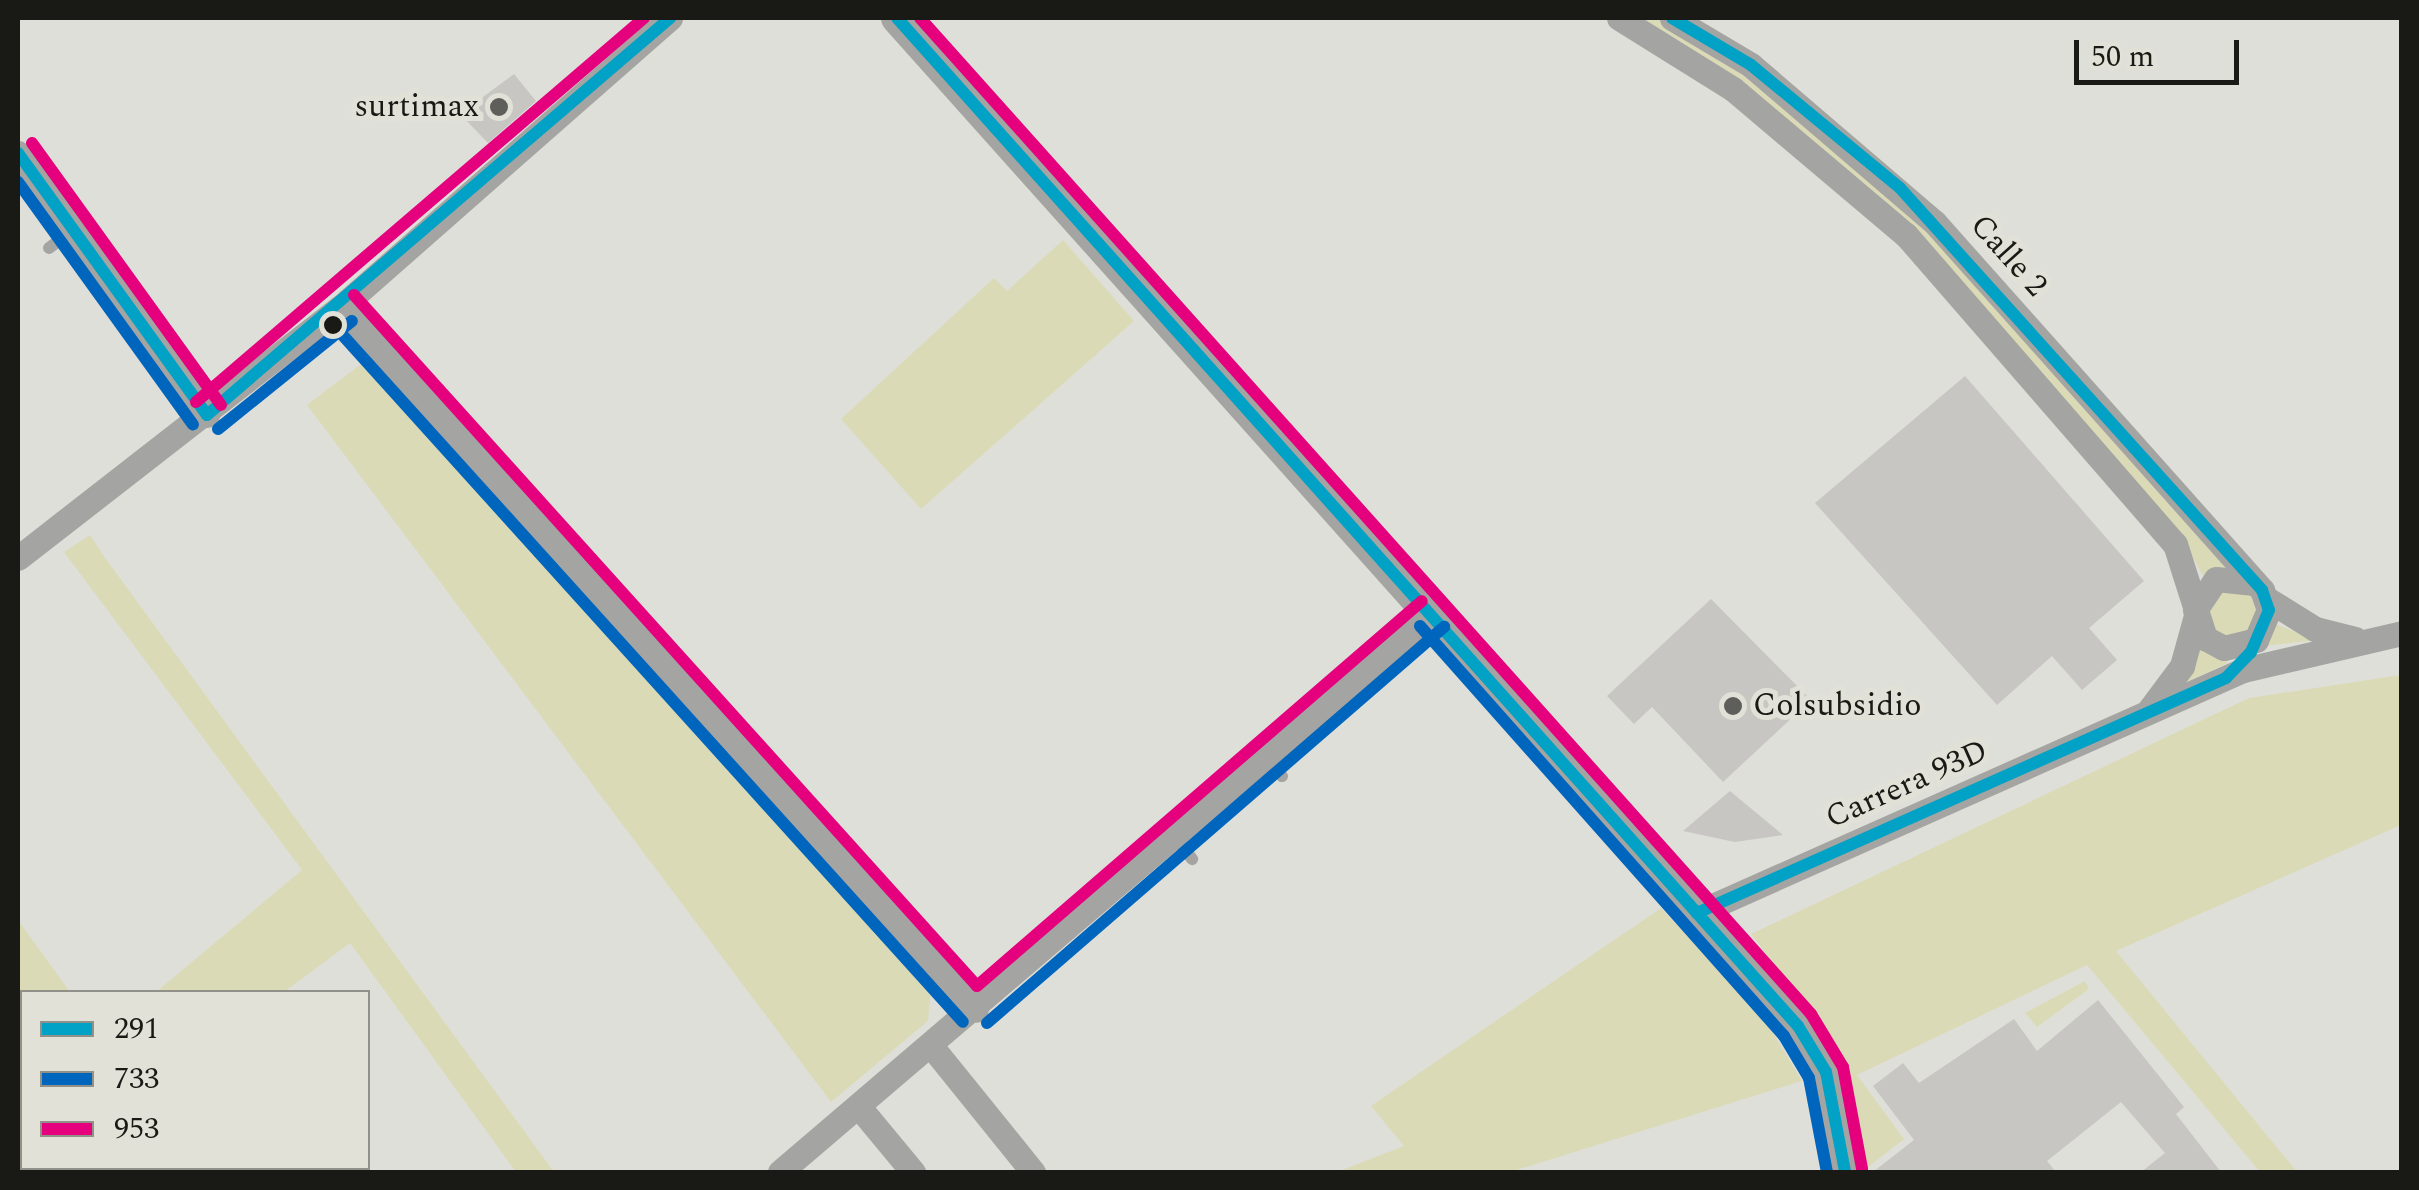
<!DOCTYPE html>
<html>
<head>
<meta charset="utf-8">
<style>
	body { margin:0 }
	#map { position:relative; width:2419px; height:1190px; overflow:hidden; background:#dfdfd9; font-family:Spectral,serif }
	div>[style] { position:absolute }
	.green>* { inset:0; background:#dbdab7 }
	.canal>* { height:22px; margin:-11px; padding:0 11px; transform-origin:11px; border-radius:11px; background:#bbb87b }
	.building>* { inset:0; background:#c7c6c2 }
	.service>* { height:12px; margin:-6px; padding:0 6px; transform-origin:6px; border-radius:6px; background:#a4a4a2 }
	.minor>* { height:25px; margin:-12.5px; padding:0 12.5px; transform-origin:12.5px; border-radius:12.5px; background:#a4a4a2 }
	.tertiary>* { height:32px; margin:-16px; padding:0 16px; transform-origin:16px; border-radius:16px; background:#a4a4a2 }
	.bus-1>* { height:12px; margin:-6px; padding:0 6px; transform-origin:6px; border-radius:6px; background:#01a2c5 }
	.bus-2>* { height:12px; margin:-6px; padding:0 6px; transform-origin:6px; border-radius:6px; background:#0065bd }
	.bus-3>* { height:12px; margin:-6px; padding:0 6px; transform-origin:6px; border-radius:6px; background:#e5007d }
	.dots>* { width:28px; height:28px; translate:-50% -50%; box-sizing:border-box; border:5px solid #e1e1d7; border-radius:50% }
	span { translate:-50% -50%; white-space:nowrap; text-align:center; line-height:1.15; -webkit-text-stroke:10px #e1e1d7; paint-order:stroke }
	.poi-label { font-size:32px; color:#191915 }
	.right { translate:-100% -50%; text-align:right }
	.left { translate:0 -50%; text-align:left }
	.street-label { font-size:32px; color:#191915 }
	.frame { position:absolute; inset:0; border:20px solid #191915; pointer-events:none }
	.legend { position:absolute; left:20px; top:990px; width:350px; height:180px; box-sizing:border-box; background:#e1e1d7; border:2px solid #919189; margin:0; padding:12px 18px; list-style:none; font-size:30px; color:#191915 }
	.legend li { display:flex; align-items:center; gap:20px; height:50px }
	.legend b { width:50px; border:2px solid #919189 }
	.scale { position:absolute; left:2074px; top:40px; width:165px; height:45px; box-sizing:border-box; border:5px solid #191915; border-top:0; padding-left:12px; font-size:30px; line-height:35px; white-space:nowrap; color:#191915; -webkit-text-stroke:8px #e1e1d7; paint-order:stroke }
</style>
</head>
<body>
<div id="map">
	<div class="green">
		<div style="clip-path:polygon(1633px 18px,1656px 18px,1714px 51px,1925px 227px,2229px 566px,2203px 576px,2177px 529px,1973px 298px)"></div>
		<div style="clip-path:polygon(1063px 240px,1134px 321px,921px 509px,841px 419px,994px 278px,1007px 291px)"></div>
		<div style="clip-path:polygon(361px 364px,931px 989px,928px 1021px,831px 1102px,307px 405px)"></div>
		<div style="clip-path:polygon(90px 535px,103px 555px,554px 1172px,516px 1172px,350px 943px,284px 992px,156px 992px,302px 870px,64px 552px)"></div>
		<div style="clip-path:polygon(2216px 592px,2251px 593px,2259px 609px,2250px 634px,2217px 636px,2206px 605px)"></div>
		<div style="clip-path:polygon(2275px 624px,2317px 640px,2265px 646px)"></div>
		<div style="clip-path:polygon(2199px 647px,2228px 663px,2176px 687px)"></div>
		<div style="clip-path:polygon(2401px 675px,2401px 825px,2116px 951px,2297px 1172px,2260px 1172px,2087px 965px,1857px 1075px,1904px 1139px,1863px 1171px,1841px 1053px,1751px 934px,2249px 698px)"></div>
		<div style="clip-path:polygon(1661px 908px,1764px 1018px,1802px 1081px,1510px 1172px,1337px 1172px,1404px 1146px,1371px 1106px)"></div>
		<div style="clip-path:polygon(18px 920px,70px 992px,22px 992px,22px 1168px,205px 1172px,18px 1168px)"></div>
		<div style="clip-path:polygon(2085px 981px,2089px 989px,2037px 1027px,2025px 1013px)"></div>
	</div>
	<div class="canal">
		<div style="left:18px;top:1123px;width:8px;rotate:60deg"></div>
		<div style="left:50px;top:1168px;width:6px;rotate:45deg"></div>
	</div>
	<div class="building">
		<div style="clip-path:polygon(514px 74px,536px 101px,488px 143px,460px 114px)"></div>
		<div style="clip-path:polygon(1965px 376px,2144px 581px,2089px 628px,2117px 660px,2082px 690px,2052px 656px,1997px 705px,1815px 503px)"></div>
		<div style="clip-path:polygon(1711px 599px,1811px 700px,1723px 782px,1652px 707px,1634px 724px,1607px 696px)"></div>
		<div style="clip-path:polygon(1730px 791px,1783px 835px,1735px 842px,1683px 831px)"></div>
		<div style="clip-path:polygon(2098px 1000px,2184px 1107px,2176px 1114px,2221px 1172px,2141px 1172px,2165px 1153px,2121px 1102px,2047px 1161px,2056px 1172px,1873px 1172px,1914px 1140px,1873px 1086px,1903px 1063px,1919px 1083px,2014px 1019px,2037px 1051px)"></div>
	</div>
	<div class="service">
		<div style="left:49px;top:248px;width:30px;rotate:-37deg"></div>
		<div style="left:1267px;top:760px;width:22px;rotate:47deg"></div>
		<div style="left:1178px;top:841px;width:23px;rotate:52deg"></div>
	</div>
	<div class="minor">
		<div style="left:1619px;top:18px;width:134px;rotate:31.9deg"></div>
		<div style="left:1733px;top:89px;width:226px;rotate:40.2deg"></div>
		<div style="left:1906px;top:235px;width:410px;rotate:49deg"></div>
		<div style="left:2175px;top:544px;width:99px;rotate:72.3deg"></div>
		<div style="left:2205px;top:638px;width:21px;rotate:28deg"></div>
		<div style="left:2224px;top:648px;width:33px;rotate:-14deg"></div>
		<div style="left:2256px;top:640px;width:33px;rotate:-67deg"></div>
		<div style="left:2269px;top:610px;width:21px;rotate:-109deg"></div>
		<div style="left:2262px;top:590px;width:493px;rotate:-131.7deg"></div>
		<div style="left:1934px;top:222px;width:241px;rotate:-139.4deg"></div>
		<div style="left:1751px;top:65px;width:92px;rotate:-149.3deg"></div>
		<div style="left:18px;top:153px;width:323px;rotate:54.2deg"></div>
		<div style="left:341px;top:307px;width:947px;rotate:47.91deg"></div>
		<div style="left:18px;top:558px;width:409px;rotate:-37.9deg"></div>
		<div style="left:341px;top:307px;width:438px;rotate:-41.3deg"></div>
		<div style="left:2267px;top:599px;width:57px;rotate:32deg"></div>
		<div style="left:2315px;top:629px;width:41px;rotate:14deg"></div>
		<div style="left:2195px;top:610px;width:37px;rotate:-56deg"></div>
		<div style="left:2216px;top:579px;width:38px;rotate:6deg"></div>
		<div style="left:2150px;top:709px;width:54px;rotate:-53.3deg"></div>
		<div style="left:2182px;top:666px;width:49px;rotate:-74.5deg"></div>
		<div style="left:1697px;top:913px;width:598px;rotate:-23.99deg"></div>
		<div style="left:2243px;top:670px;width:163px;rotate:-13.1deg"></div>
		<div style="left:932px;top:1047px;width:161px;rotate:51.1deg"></div>
		<div style="left:859px;top:1107px;width:85px;rotate:50.3deg"></div>
		<div style="left:780px;top:1172px;width:859px;rotate:-40.51deg"></div>
	</div>
	<div class="tertiary">
		<div style="left:897px;top:18px;width:1352px;rotate:48.21deg"></div>
		<div style="left:1798px;top:1026px;width:54px;rotate:58.7deg"></div>
		<div style="left:1826px;top:1072px;width:102px;rotate:79.2deg"></div>
	</div>
	<div class="bus-1">
		<div style="left:897px;top:18px;width:1352px;rotate:48.21deg"></div>
		<div style="left:1798px;top:1026px;width:54px;rotate:58.7deg"></div>
		<div style="left:1826px;top:1072px;width:102px;rotate:79.2deg"></div>
		<div style="left:1672px;top:18px;width:92px;rotate:30.7deg"></div>
		<div style="left:1751px;top:65px;width:193px;rotate:39.5deg"></div>
		<div style="left:1900px;top:188px;width:541px;rotate:48deg"></div>
		<div style="left:2262px;top:590px;width:21px;rotate:71deg"></div>
		<div style="left:2269px;top:610px;width:46px;rotate:113.2deg"></div>
		<div style="left:2251px;top:652px;width:36px;rotate:134deg"></div>
		<div style="left:2226px;top:678px;width:579px;rotate:156.05deg"></div>
		<div style="left:18px;top:153px;width:323px;rotate:54.2deg"></div>
		<div style="left:207px;top:415px;width:610px;rotate:-40.61deg"></div>
	</div>
	<div class="bus-2">
		<div style="left:18px;top:182px;width:299px;rotate:54.2deg"></div>
		<div style="left:328px;top:319px;width:947px;rotate:47.91deg"></div>
		<div style="left:218px;top:429px;width:172px;rotate:-38.9deg"></div>
		<div style="left:1420px;top:626px;width:548px;rotate:48.4deg"></div>
		<div style="left:1784px;top:1036px;width:49px;rotate:59.2deg"></div>
		<div style="left:1809px;top:1078px;width:96px;rotate:79.2deg"></div>
		<div style="left:987px;top:1023px;width:605px;rotate:-40.91deg"></div>
	</div>
	<div class="bus-3">
		<div style="left:920px;top:18px;width:1336px;rotate:48.18deg"></div>
		<div style="left:1811px;top:1014px;width:62px;rotate:58.9deg"></div>
		<div style="left:1843px;top:1067px;width:104px;rotate:79.4deg"></div>
		<div style="left:32px;top:143px;width:323px;rotate:54.2deg"></div>
		<div style="left:354px;top:295px;width:930px;rotate:47.96deg"></div>
		<div style="left:977px;top:986px;width:588px;rotate:-40.87deg"></div>
		<div style="left:196px;top:402px;width:590px;rotate:-40.6deg"></div>
	</div>
	<div class="dots">
		<div style="left:499px;top:107px;background:#5e5e5a"></div>
		<div style="left:333px;top:325px;background:#191915"></div>
		<div style="left:1733px;top:706px;background:#5e5e5a"></div>
	</div>
	<div class="poi-label">
		<span class="right" style="left:479px;top:107px">surtimax</span>
		<span class="left" style="left:1753px;top:706px">Colsubsidio</span>
	</div>
	<div class="street-label">
		<span style="left:2008px;top:256px;rotate:48deg">Calle 2</span>
		<span style="left:1907px;top:785px;rotate:-24deg">Carrera 93D</span>
	</div>
	<div class="frame"></div>
	<ul class="legend">
	<li><b style="height:12px;background:#01a2c5"></b>291</li>
	<li><b style="height:12px;background:#0065bd"></b>733</li>
	<li><b style="height:12px;background:#e5007d"></b>953</li>
	</ul>
	<div class="scale">50 m</div>
</div>
</body>
</html>
